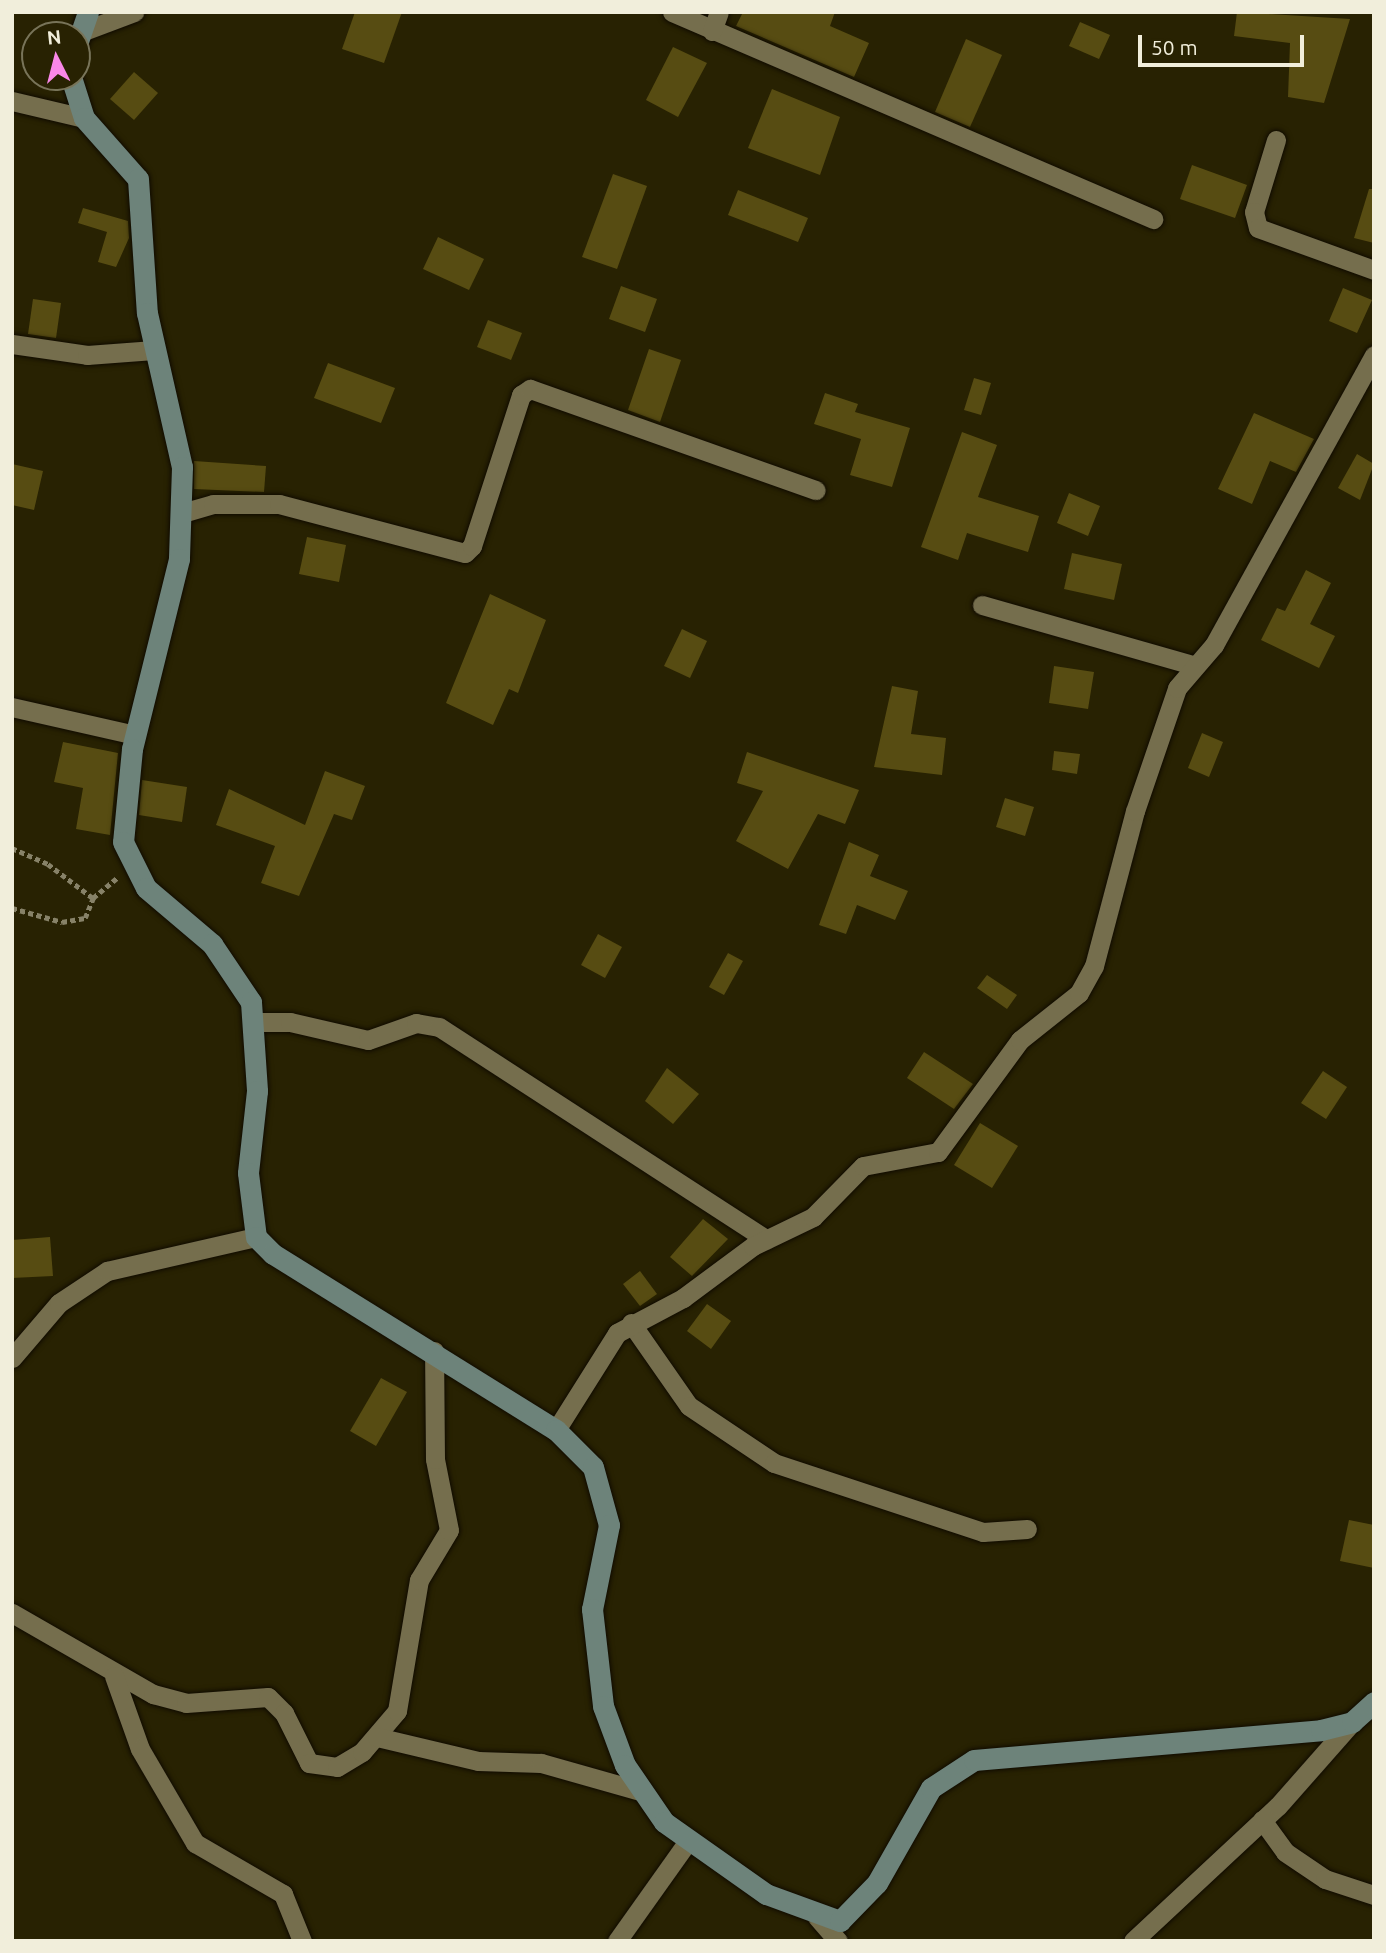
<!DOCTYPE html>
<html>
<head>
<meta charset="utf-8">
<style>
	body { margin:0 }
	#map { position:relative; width:1386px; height:1953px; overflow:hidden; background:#282202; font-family:Ubuntu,sans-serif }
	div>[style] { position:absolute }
	.building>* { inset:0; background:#574c12 }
	.path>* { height:4.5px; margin-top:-2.25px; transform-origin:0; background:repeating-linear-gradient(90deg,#878268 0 5px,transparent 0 8.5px) }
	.roads { filter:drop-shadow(0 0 2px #100b00) drop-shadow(0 0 2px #100b00) }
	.street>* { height:19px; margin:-9.5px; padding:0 9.5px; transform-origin:9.5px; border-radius:9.5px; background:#756e4d }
	.secondary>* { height:21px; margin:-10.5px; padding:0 10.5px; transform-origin:10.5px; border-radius:10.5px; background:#6d837a }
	span { translate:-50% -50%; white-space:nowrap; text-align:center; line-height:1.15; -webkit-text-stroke:7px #282202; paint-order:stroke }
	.frame { position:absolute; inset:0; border:14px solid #f1eedb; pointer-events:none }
	.north { position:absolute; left:21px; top:21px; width:70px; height:70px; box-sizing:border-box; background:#282202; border:2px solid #787459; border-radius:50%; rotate:354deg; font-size:19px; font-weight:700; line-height:28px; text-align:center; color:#f1eedb }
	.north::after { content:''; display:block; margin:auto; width:24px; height:32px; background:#f987e8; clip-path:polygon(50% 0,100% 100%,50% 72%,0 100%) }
	.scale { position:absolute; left:1138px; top:35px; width:166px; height:32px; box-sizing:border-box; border:4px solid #f1eedb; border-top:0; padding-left:9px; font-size:21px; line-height:24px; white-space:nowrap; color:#f1eedb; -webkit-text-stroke:5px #282202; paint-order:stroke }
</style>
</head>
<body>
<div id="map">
	<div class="building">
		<div style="clip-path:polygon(355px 12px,402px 12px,384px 63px,342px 49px)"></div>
		<div style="clip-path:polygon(743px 12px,835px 12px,830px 26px,869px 43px,854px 77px,736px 26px)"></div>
		<div style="clip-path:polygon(1237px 12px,1350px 19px,1324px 103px,1288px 97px,1290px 43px,1234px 36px)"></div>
		<div style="clip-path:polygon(1080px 22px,1110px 35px,1099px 59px,1069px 46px)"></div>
		<div style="clip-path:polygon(966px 39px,1002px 55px,970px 127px,935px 112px)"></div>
		<div style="clip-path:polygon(673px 47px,707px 63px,678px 117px,646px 100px)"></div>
		<div style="clip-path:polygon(134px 72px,158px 93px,134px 120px,110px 99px)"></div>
		<div style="clip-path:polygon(772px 89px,840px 117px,820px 175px,748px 148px)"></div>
		<div style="clip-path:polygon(1192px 165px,1247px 185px,1235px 218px,1180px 199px)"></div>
		<div style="clip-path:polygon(613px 174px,647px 186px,617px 269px,582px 257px)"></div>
		<div style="clip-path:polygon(1369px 189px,1374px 189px,1374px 243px,1354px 238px)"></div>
		<div style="clip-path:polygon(738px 190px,808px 218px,798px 242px,728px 215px)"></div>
		<div style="clip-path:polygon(83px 208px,128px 221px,129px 238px,116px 267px,98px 262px,107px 232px,78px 223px)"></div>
		<div style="clip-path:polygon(438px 237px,484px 259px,469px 290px,423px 269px)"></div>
		<div style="clip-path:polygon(621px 286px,657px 299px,645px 332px,609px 319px)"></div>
		<div style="clip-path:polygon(1343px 288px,1372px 300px,1357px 333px,1329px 321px)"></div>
		<div style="clip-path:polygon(33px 299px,61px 303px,56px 338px,28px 334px)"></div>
		<div style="clip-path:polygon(488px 320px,522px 333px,511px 360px,477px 347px)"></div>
		<div style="clip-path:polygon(649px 349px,681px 360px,660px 422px,628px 410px)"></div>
		<div style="clip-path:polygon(328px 363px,395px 388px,381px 423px,314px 398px)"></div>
		<div style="clip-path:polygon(974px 378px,991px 383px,981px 415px,964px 410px)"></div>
		<div style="clip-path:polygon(825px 393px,858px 404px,855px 412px,910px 428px,892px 487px,850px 475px,861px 439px,814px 424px)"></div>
		<div style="clip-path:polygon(1254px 413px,1314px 439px,1296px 472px,1270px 461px,1252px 504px,1218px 489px)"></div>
		<div style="clip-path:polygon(962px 432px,997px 445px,978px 497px,1039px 516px,1028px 552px,967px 533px,958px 560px,921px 547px)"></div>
		<div style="clip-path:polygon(1357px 454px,1374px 464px,1360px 500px,1338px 488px)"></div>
		<div style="clip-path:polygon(194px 461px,266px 466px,264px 492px,194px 489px)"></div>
		<div style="clip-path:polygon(12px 464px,43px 471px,34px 510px,12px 505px)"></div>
		<div style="clip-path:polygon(1069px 493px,1100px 506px,1088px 536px,1057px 523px)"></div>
		<div style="clip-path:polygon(307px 537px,346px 545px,339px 582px,299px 574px)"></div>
		<div style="clip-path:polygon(1072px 553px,1122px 564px,1114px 600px,1064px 589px)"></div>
		<div style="clip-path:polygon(1306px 570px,1331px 583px,1310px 624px,1335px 636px,1319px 668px,1261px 640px,1277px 608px,1285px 611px)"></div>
		<div style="clip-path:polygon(490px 594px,546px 620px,518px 693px,509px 689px,493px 725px,446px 703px)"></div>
		<div style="clip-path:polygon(682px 629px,707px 641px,690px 678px,664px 666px)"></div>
		<div style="clip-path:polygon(1054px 666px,1094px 672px,1088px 709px,1049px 703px)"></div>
		<div style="clip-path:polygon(892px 686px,918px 691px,911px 734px,946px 738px,942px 775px,874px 767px)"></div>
		<div style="clip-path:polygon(1202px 733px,1223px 742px,1209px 777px,1188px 768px)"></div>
		<div style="clip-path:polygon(63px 742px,118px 753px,110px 835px,76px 829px,83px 788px,54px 782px)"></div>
		<div style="clip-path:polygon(1054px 751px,1080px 754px,1077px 774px,1052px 770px)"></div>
		<div style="clip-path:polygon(747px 752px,859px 790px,845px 824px,818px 814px,788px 869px,736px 841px,763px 791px,737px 783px)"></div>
		<div style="clip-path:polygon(325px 771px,365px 786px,352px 820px,334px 814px,299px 896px,261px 883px,275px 846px,216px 825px,229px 789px,305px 825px)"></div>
		<div style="clip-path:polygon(142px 780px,187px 787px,182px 822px,139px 815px)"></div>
		<div style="clip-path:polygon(1005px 798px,1034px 807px,1025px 836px,996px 827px)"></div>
		<div style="clip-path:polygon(849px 842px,879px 855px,870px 876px,908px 891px,895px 920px,857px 905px,846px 934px,819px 925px)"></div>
		<div style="clip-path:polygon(598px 934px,622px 947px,605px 978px,581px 965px)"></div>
		<div style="clip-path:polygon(728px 953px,743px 961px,724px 995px,709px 987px)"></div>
		<div style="clip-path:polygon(987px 975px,1017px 995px,1007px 1009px,977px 988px)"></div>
		<div style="clip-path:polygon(924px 1052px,973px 1084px,954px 1109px,907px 1078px)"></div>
		<div style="clip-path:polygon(667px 1068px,699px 1094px,673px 1124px,645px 1101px)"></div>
		<div style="clip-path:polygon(1323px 1071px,1347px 1087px,1326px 1119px,1301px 1103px)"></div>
		<div style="clip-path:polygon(980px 1123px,1018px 1146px,992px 1188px,954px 1165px)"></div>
		<div style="clip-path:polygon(703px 1219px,728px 1239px,692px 1276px,670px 1257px)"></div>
		<div style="clip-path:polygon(50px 1237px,53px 1276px,12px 1278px,12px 1240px)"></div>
		<div style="clip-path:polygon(640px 1271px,657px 1294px,640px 1306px,623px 1284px)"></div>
		<div style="clip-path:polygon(707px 1304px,731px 1321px,711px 1349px,687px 1331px)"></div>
		<div style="clip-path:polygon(381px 1378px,407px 1392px,376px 1446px,350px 1431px)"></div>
		<div style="clip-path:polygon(1349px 1520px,1374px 1525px,1374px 1568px,1340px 1561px)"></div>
	</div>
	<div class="path">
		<div style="left:12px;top:848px;width:39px;rotate:24deg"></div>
		<div style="left:48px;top:864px;width:56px;rotate:37.1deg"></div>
		<div style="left:12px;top:908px;width:52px;rotate:15.6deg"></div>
		<div style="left:62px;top:922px;width:23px;rotate:-10deg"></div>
		<div style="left:85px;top:918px;width:22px;rotate:-68deg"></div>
		<div style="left:93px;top:898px;width:33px;rotate:-40deg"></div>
	</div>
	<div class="roads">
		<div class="street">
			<div style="left:672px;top:12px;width:524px;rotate:23.28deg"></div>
			<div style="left:712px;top:31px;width:20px;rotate:-70deg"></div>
			<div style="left:81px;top:32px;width:57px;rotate:-20.7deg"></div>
			<div style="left:12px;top:101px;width:74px;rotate:13.3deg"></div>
			<div style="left:1276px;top:140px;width:75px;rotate:107deg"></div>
			<div style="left:1254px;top:212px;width:16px;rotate:76deg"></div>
			<div style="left:1258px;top:228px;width:123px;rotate:19.9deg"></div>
			<div style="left:12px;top:344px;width:76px;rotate:8.3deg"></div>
			<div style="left:87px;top:355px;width:67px;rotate:-4.3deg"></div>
			<div style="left:182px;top:513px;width:32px;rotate:-16deg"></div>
			<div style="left:213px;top:504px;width:66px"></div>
			<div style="left:279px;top:504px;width:192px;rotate:14.8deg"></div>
			<div style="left:465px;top:553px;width:10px;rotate:-45deg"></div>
			<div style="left:472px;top:546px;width:159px;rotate:-72deg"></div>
			<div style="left:521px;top:395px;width:11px;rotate:-34deg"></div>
			<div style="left:530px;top:389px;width:303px;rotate:19.5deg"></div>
			<div style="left:982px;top:605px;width:219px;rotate:15.9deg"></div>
			<div style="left:12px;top:707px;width:126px;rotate:12.8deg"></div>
			<div style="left:254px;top:1022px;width:36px"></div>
			<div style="left:290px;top:1022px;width:80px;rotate:13deg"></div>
			<div style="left:368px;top:1040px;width:51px;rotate:-19.5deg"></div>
			<div style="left:416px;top:1023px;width:23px;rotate:10deg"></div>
			<div style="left:439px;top:1027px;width:390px;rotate:33deg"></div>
			<div style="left:631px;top:1323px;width:101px;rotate:55.1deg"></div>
			<div style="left:689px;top:1406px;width:102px;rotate:33.8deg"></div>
			<div style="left:774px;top:1463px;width:220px;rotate:18.3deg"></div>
			<div style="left:983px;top:1532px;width:44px;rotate:-3.9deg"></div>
			<div style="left:12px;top:1358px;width:72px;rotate:-49.5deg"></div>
			<div style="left:59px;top:1303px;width:58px;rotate:-33.7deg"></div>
			<div style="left:107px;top:1271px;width:153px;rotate:-12.9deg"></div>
			<div style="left:556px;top:1430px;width:115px;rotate:-57.8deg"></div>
			<div style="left:617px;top:1333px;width:75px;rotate:-27.9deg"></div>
			<div style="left:683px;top:1298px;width:87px;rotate:-36.6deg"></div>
			<div style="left:753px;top:1246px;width:67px;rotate:-25.8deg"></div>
			<div style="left:813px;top:1217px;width:71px;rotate:-45.6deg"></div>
			<div style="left:863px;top:1166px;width:76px;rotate:-10.6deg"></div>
			<div style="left:938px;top:1152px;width:139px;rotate:-53.8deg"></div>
			<div style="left:1020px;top:1040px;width:75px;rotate:-38.5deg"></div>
			<div style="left:1079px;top:993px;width:31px;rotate:-61deg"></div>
			<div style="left:1094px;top:966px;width:160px;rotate:-75.2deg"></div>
			<div style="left:1135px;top:811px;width:130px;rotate:-71.1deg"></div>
			<div style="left:1177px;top:688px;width:57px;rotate:-49.3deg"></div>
			<div style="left:1214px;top:645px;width:331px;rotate:-61.1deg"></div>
			<div style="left:12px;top:1613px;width:163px;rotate:29.9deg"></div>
			<div style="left:153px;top:1694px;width:34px;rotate:15deg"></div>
			<div style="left:186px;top:1703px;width:82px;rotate:-4.2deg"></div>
			<div style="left:268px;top:1697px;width:23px;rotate:45deg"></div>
			<div style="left:284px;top:1713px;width:56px;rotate:63.4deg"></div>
			<div style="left:309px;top:1763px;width:28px;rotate:8deg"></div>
			<div style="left:337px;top:1767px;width:29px;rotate:-31deg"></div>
			<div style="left:362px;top:1752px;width:54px;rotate:-49.5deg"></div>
			<div style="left:397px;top:1711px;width:133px;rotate:-80.5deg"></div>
			<div style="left:419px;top:1580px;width:58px;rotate:-59deg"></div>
			<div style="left:449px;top:1530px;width:72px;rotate:-101.2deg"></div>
			<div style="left:435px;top:1459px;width:108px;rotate:-90.5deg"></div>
			<div style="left:114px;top:1676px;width:77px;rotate:70.4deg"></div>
			<div style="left:140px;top:1749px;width:109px;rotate:59.7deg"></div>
			<div style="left:195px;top:1843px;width:102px;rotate:30.1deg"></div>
			<div style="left:283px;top:1894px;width:51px;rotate:68deg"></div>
			<div style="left:377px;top:1737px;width:104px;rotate:13.4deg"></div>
			<div style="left:478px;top:1761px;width:63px;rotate:1.8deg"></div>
			<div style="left:541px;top:1763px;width:103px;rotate:15.8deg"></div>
			<div style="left:1262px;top:1820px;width:39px;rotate:54deg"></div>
			<div style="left:1285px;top:1852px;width:48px;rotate:34deg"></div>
			<div style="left:1325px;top:1879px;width:52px;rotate:18.1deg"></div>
			<div style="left:817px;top:1917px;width:32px;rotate:49deg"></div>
			<div style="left:617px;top:1941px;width:123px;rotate:-54.6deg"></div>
			<div style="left:1133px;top:1941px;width:198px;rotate:-43deg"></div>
			<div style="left:1278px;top:1806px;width:112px;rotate:-48.6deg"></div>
		</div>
		<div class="secondary">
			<div style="left:77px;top:44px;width:34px;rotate:-71deg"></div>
			<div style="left:71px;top:77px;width:43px;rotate:72.4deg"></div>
			<div style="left:84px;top:118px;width:81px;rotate:48.5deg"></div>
			<div style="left:138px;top:179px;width:134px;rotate:86.2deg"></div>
			<div style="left:147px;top:313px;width:158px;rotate:77.2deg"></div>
			<div style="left:182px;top:467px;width:92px;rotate:91.9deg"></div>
			<div style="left:179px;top:559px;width:196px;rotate:103.9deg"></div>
			<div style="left:132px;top:749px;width:93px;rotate:95.5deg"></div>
			<div style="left:123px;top:842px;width:51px;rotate:63.4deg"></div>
			<div style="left:146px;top:888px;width:87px;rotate:40.3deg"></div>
			<div style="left:212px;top:944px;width:70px;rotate:56.1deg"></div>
			<div style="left:251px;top:1002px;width:89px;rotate:86.1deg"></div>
			<div style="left:257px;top:1091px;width:82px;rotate:96.3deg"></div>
			<div style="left:248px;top:1173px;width:64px;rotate:82.9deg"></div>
			<div style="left:256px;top:1237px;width:24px;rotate:45deg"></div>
			<div style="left:273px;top:1254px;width:333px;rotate:31.9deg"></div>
			<div style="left:556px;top:1430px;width:52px;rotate:45deg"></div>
			<div style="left:593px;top:1467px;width:60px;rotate:74.6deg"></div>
			<div style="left:609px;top:1525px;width:86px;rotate:101.4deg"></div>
			<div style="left:592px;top:1609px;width:98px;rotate:83.5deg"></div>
			<div style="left:603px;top:1706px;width:63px;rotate:69.6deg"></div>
			<div style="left:625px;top:1765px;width:69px;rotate:55.6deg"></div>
			<div style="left:664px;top:1822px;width:125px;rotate:35.2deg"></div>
			<div style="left:766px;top:1894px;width:79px;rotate:20deg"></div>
			<div style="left:840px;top:1921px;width:53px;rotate:-45.8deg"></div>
			<div style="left:877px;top:1883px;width:109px;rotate:-60.4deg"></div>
			<div style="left:931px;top:1788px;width:51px;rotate:-33.1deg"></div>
			<div style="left:974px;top:1760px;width:348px;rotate:-4.9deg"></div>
			<div style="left:1321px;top:1730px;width:32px;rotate:-14deg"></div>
			<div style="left:1352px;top:1722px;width:30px;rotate:-42deg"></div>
		</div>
	</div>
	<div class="frame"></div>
	<div class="north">N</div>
	<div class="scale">50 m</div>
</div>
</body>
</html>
